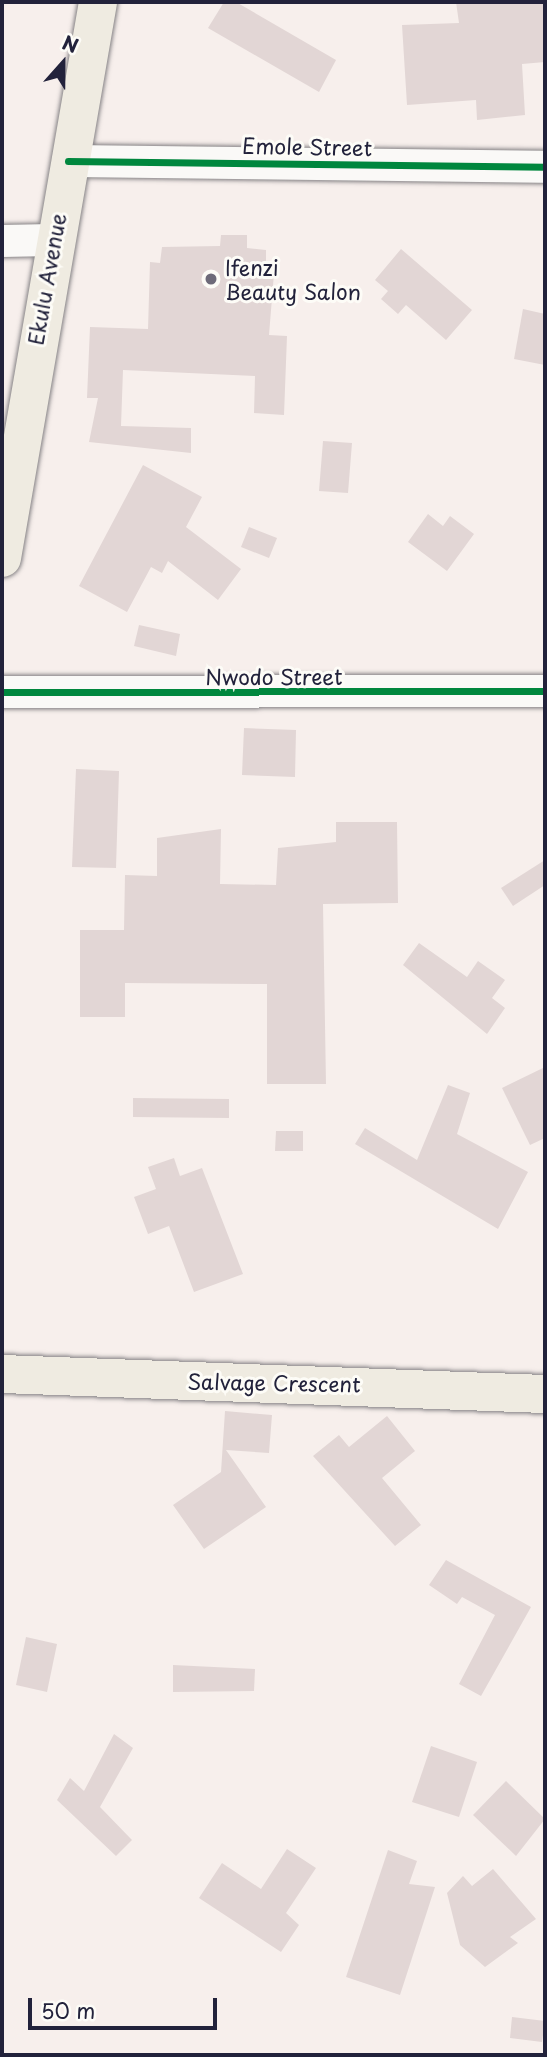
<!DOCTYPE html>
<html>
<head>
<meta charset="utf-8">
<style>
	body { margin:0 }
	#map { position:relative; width:547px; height:2057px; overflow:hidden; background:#f7efec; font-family:"Playpen Sans",sans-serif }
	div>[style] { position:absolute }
	.building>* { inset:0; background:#e2d6d5 }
	.roads { filter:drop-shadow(0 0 2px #868386) drop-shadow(0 0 2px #868386) }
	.minor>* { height:32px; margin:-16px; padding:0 16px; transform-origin:16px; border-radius:16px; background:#faf9f7 }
	.major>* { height:38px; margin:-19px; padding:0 19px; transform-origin:19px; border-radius:19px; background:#efebe1 }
	.cycleway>* { height:7px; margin:-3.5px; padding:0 3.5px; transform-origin:3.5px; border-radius:3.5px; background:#00873e }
	.dots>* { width:19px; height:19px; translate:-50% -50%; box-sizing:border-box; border:4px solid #fdfcf7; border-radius:50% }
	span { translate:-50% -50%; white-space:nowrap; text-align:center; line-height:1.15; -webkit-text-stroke:6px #fdfcf7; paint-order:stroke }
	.street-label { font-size:21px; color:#22223b }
	.poi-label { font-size:21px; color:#22223b }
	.left { translate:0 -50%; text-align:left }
	.frame { position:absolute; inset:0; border:4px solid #22223b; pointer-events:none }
	.north { position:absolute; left:28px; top:28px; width:70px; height:70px; -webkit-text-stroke:5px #fdfcf7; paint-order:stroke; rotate:21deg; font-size:19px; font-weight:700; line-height:28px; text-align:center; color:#22223b }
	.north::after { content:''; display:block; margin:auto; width:24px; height:32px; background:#22223b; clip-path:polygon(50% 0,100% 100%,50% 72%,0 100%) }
	.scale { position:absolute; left:28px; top:1998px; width:189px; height:32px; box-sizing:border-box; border:4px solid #22223b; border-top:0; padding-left:9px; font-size:21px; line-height:24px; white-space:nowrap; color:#22223b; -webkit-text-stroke:5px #fdfcf7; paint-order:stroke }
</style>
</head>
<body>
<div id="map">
	<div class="building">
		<div style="clip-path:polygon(224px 2px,236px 2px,336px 60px,319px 92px,208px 28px)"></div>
		<div style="clip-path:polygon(456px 2px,545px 2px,545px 62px,522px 64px,525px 115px,477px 120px,476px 100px,407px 105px,402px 25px,459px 23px)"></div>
		<div style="clip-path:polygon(221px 235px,247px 235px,247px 248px,266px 250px,266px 261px,275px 261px,269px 335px,287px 336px,284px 415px,254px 413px,255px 376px,123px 370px,121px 426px,191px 428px,191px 453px,89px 442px,98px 398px,87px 398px,90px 327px,148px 329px,150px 262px,160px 263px,162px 247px,220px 246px)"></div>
		<div style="clip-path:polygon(401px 249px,472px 310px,446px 340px,406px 305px,398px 314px,381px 299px,388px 291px,375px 280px)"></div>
		<div style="clip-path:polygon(523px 309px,545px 314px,545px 365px,514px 359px)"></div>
		<div style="clip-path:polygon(323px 441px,352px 443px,348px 493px,319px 491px)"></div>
		<div style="clip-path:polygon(143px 465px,202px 497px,186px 527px,241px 569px,218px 600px,168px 561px,162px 573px,151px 567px,127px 612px,79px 586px)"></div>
		<div style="clip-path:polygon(428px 514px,443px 526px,450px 516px,474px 534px,447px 571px,408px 542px)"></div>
		<div style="clip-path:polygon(249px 527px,277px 538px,269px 558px,241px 547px)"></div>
		<div style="clip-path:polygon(139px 625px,180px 634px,176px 656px,134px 646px)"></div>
		<div style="clip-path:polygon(244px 728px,296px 730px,295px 777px,242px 775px)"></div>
		<div style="clip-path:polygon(76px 769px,119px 771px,116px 868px,72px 867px)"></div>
		<div style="clip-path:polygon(336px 822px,397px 822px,398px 903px,323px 904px,326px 1084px,267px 1084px,267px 984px,125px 983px,125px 1017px,80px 1017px,80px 930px,124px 930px,125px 875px,157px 876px,157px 838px,221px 829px,220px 884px,276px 885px,278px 848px,336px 842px)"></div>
		<div style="clip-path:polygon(545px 860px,545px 885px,513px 906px,501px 888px)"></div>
		<div style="clip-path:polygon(419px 943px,467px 977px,478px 961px,505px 980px,492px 998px,505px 1008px,487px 1034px,403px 965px)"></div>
		<div style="clip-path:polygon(545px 1067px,545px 1138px,530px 1145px,502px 1088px)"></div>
		<div style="clip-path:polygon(448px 1085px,470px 1093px,457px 1134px,528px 1172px,498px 1229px,355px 1144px,365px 1128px,417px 1160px)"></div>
		<div style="clip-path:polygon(133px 1098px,229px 1099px,229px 1118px,133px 1117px)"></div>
		<div style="clip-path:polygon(276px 1131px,303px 1131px,303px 1151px,275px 1151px)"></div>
		<div style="clip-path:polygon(174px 1158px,180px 1176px,202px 1168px,243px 1274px,194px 1292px,169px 1226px,148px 1234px,134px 1197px,156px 1189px,148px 1167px)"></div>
		<div style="clip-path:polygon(225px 1411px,272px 1415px,269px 1453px,226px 1450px,266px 1507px,204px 1549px,173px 1505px,221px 1472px)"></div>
		<div style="clip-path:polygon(387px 1416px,415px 1451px,382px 1478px,421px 1525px,395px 1546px,313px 1456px,339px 1435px,349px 1447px)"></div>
		<div style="clip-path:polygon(446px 1560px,531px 1607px,481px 1696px,459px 1684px,495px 1615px,462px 1597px,457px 1604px,429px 1585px)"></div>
		<div style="clip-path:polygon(26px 1637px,57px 1644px,47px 1692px,16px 1685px)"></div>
		<div style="clip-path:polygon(173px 1665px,255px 1669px,254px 1691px,173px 1692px)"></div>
		<div style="clip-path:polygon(114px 1734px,133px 1748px,100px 1807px,132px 1840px,116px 1856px,57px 1800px,70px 1778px,84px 1791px)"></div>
		<div style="clip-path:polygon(431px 1746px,477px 1762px,459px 1817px,412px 1802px)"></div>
		<div style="clip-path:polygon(506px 1781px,545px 1819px,516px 1856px,473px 1815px)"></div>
		<div style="clip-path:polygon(287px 1849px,316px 1868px,286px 1913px,299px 1925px,281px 1952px,199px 1898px,222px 1863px,261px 1889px)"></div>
		<div style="clip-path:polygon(388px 1850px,417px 1861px,409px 1884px,435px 1887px,400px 1995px,346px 1977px)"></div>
		<div style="clip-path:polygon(493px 1869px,536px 1919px,510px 1937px,518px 1943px,485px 1967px,460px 1945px,447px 1893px,463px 1876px,472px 1886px)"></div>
		<div style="clip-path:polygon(512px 2017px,545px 2021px,542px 2042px,510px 2038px)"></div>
	</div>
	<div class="roads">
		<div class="minor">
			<div style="left:68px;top:161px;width:477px;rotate:0.7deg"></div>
			<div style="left:2px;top:241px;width:50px;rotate:-1.1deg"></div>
			<div style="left:2px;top:692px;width:543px;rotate:-0.11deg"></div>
		</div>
		<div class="major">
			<div style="left:2px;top:558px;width:564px;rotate:-80.2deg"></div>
			<div style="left:2px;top:1374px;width:543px;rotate:2.11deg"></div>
		</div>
	</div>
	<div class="cycleway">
		<div style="left:68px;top:161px;width:477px;rotate:0.7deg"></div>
		<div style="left:2px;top:692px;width:543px;rotate:-0.11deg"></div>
	</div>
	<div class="dots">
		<div style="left:211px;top:279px;background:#6d6a79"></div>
	</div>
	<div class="street-label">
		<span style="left:307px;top:146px;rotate:1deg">Emole Street</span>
		<span style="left:46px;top:279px;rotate:-80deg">Ekulu Avenue</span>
		<span style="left:274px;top:676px">Nwodo Street</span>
		<span style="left:274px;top:1382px;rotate:1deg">Salvage Crescent</span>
	</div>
	<div class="poi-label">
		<span class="left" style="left:225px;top:279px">Ifenzi<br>Beauty Salon</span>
	</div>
	<div class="frame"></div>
	<div class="north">N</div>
	<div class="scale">50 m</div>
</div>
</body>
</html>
